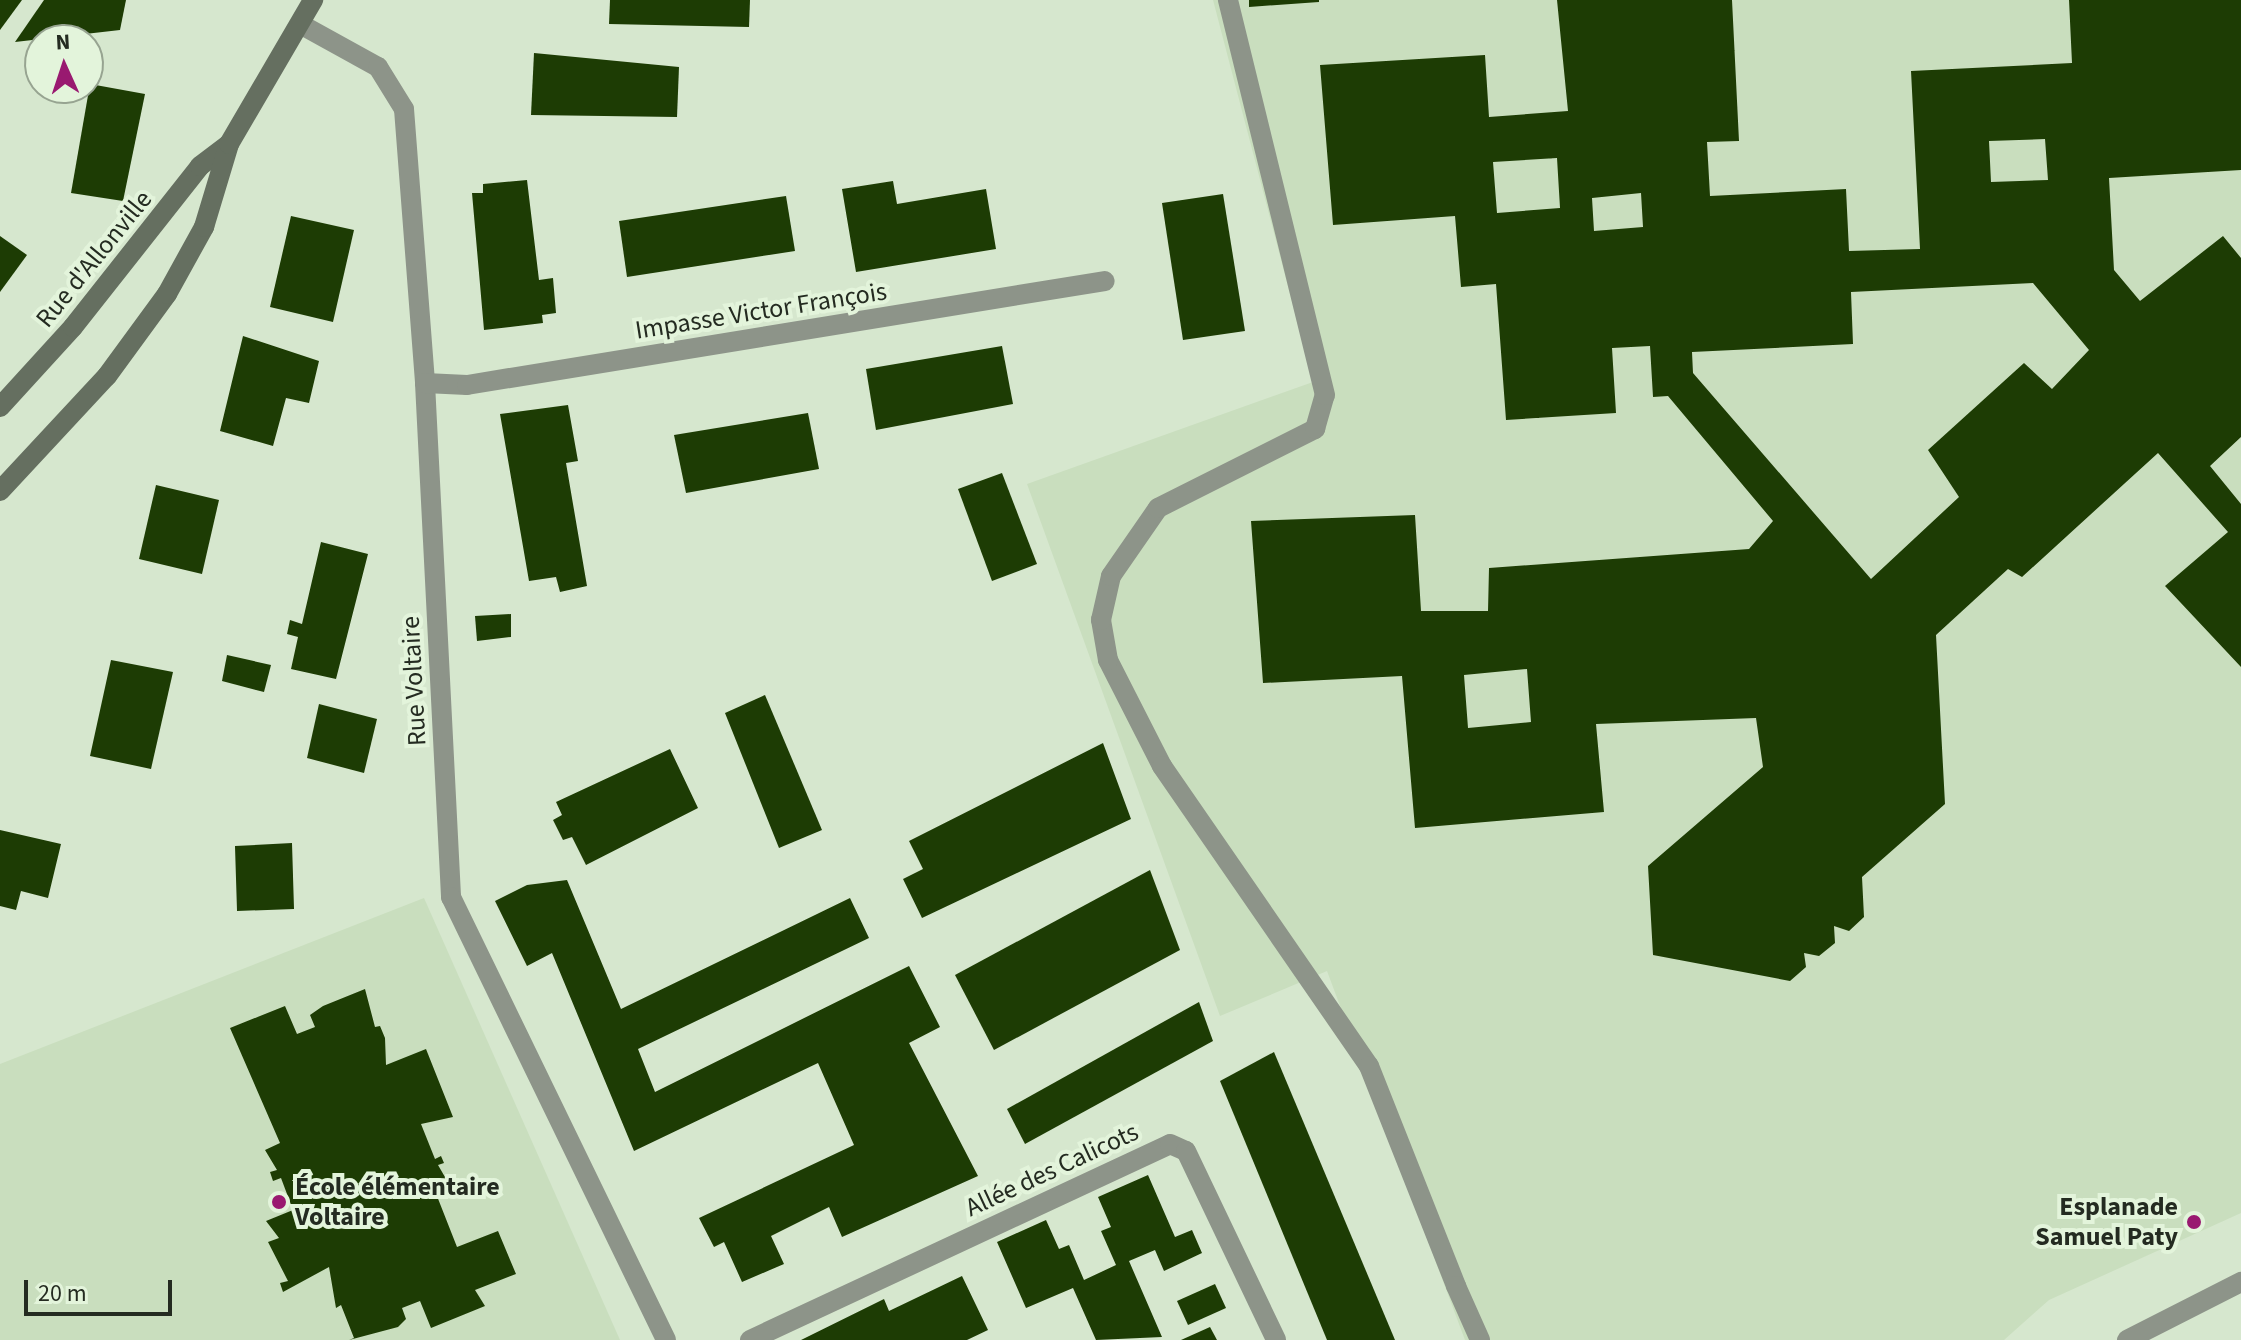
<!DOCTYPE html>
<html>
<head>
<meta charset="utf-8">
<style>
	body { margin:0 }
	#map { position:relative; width:2241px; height:1340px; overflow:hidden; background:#d6e7ce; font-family:"Source Sans 3",sans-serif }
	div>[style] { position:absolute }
	.built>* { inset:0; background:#c9debe }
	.building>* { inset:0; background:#1d3c04 }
	.service>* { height:20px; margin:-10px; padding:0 10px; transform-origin:10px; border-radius:10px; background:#8d9489 }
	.pedestrian>* { height:20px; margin:-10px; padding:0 10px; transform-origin:10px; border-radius:10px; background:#8d9489 }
	.minor>* { height:20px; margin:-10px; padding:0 10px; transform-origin:10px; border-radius:10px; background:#8d9489 }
	.secondary>* { height:20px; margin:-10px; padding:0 10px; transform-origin:10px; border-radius:10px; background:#656f60 }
	.dots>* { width:22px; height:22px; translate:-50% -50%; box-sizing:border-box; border:4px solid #e3f4db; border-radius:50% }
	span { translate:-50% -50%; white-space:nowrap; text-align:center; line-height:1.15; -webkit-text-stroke:8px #e3f4db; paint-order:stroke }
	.street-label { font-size:26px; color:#242b21 }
	.poi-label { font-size:26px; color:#242b21; font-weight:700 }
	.left { translate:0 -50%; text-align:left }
	.right { translate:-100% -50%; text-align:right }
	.north { position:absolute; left:24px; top:24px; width:80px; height:80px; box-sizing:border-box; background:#e3f4db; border:2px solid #97a491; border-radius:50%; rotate:357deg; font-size:22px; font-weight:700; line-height:32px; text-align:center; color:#242b21 }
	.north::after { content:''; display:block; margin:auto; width:28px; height:36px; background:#991970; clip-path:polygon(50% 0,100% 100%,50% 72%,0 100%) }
	.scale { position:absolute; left:24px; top:1280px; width:148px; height:36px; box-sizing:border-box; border:4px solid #242b21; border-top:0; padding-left:10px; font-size:24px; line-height:28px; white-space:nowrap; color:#242b21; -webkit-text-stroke:6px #e3f4db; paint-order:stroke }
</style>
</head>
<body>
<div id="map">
	<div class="built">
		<div style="clip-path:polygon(1213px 0,2241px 0,2241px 1213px,2049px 1300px,2004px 1340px,1465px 1340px,1327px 971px,1220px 1016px,1027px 484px,1313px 382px)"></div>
		<div style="clip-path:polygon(424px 898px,620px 1340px,0 1340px,0 1064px)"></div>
	</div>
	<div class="building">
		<div style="clip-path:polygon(0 0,22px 0,0 30px)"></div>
		<div style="clip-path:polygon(44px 0,126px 0,120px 30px,15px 42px)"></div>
		<div style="clip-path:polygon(610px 0,750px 0,749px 27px,609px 24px)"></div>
		<div style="clip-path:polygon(1249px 0,1319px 0,1319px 2px,1249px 7px)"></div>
		<div style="clip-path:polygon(evenodd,1557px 0,1732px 0,1739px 141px,1707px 142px,1710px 196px,1846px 189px,1849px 251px,1920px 249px,1911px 71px,2072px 63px,2069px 0,2241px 0,2241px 170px,2109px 178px,2114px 270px,2140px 301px,2223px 236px,2241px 258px,2241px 437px,2210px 466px,2241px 504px,2241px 667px,2165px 586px,2228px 532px,2158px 453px,2022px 577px,2008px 569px,1936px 635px,1945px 804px,1862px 877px,1864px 917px,1849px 931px,1834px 926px,1835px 943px,1819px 956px,1804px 953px,1806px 967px,1790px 981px,1653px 955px,1648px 866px,1763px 767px,1756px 718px,1596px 724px,1604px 812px,1415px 828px,1402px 676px,1263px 683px,1251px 521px,1415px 515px,1421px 611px,1488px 611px,1489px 568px,1749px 549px,1773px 521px,1668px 396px,1653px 397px,1650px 346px,1612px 348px,1616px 413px,1506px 420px,1496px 284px,1461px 287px,1455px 216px,1333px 225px,1320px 65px,1485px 55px,1489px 117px,1568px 111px,1557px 0,2045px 139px,2048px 180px,1991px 182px,1989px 141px,2045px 139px,1557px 0,1557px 158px,1560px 208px,1497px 213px,1493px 162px,1557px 158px,1557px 0,1641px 193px,1643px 227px,1594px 231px,1592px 198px,1641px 193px,1557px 0,2033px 283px,2089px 350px,2052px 389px,2024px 363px,1928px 450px,1959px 497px,1871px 579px,1693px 373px,1692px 352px,1853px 344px,1851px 292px,2033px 283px,1557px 0,1527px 669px,1531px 722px,1468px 728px,1464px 675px,1527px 669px)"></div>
		<div style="clip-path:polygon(534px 53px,679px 67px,677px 117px,531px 115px)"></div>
		<div style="clip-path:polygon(90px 84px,145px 94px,123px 201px,71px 193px)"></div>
		<div style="clip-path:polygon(527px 180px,539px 280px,553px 278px,556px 313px,542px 315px,543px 323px,484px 330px,472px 193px,483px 193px,483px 184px)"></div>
		<div style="clip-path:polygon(893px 181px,897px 204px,986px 189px,996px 249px,856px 272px,842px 189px)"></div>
		<div style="clip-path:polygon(1223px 194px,1245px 331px,1183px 340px,1162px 203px)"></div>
		<div style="clip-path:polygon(786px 196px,795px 251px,627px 277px,619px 221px)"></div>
		<div style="clip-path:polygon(291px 216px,354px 230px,333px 322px,270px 307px)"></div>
		<div style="clip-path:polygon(0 236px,27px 255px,0 292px)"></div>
		<div style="clip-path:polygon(243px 336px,319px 361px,309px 403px,286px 398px,273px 446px,220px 431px)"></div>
		<div style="clip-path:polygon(1002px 346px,1013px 404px,876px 430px,866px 369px)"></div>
		<div style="clip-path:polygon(568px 405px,578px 461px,566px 463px,587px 586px,560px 592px,556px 577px,529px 581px,500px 414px)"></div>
		<div style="clip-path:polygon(808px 413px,819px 469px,686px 493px,674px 435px)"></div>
		<div style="clip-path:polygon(1002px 473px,1037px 564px,992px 581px,958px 489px)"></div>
		<div style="clip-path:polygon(156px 485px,219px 500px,202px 574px,139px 559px)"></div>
		<div style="clip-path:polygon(321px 542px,368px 554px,336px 679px,291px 669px,298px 637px,287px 634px,290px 620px,302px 624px)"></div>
		<div style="clip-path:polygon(511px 614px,511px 637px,477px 641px,475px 616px)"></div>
		<div style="clip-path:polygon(227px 655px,271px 665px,264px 692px,222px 681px)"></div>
		<div style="clip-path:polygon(111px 660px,173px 672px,151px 769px,90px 756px)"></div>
		<div style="clip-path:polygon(765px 695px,822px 830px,779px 848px,725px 713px)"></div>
		<div style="clip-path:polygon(319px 704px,377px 719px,364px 773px,307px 758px)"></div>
		<div style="clip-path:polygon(1103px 743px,1131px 819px,922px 918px,903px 879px,923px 869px,909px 841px)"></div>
		<div style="clip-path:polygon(670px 749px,698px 808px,586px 865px,572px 837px,563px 840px,553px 820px,562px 815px,556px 802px)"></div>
		<div style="clip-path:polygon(0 830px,61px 844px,48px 898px,21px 891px,16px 910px,0 906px)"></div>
		<div style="clip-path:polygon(292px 843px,294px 909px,237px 911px,235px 846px)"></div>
		<div style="clip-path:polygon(1150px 870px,1180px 950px,994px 1050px,955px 975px)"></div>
		<div style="clip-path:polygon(567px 880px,621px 1009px,850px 898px,869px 938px,638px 1049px,655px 1092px,909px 966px,940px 1027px,909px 1043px,978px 1176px,842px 1237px,829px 1207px,771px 1236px,784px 1264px,742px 1282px,724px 1242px,714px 1247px,699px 1218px,854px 1145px,818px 1063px,634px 1151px,552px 953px,527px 966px,495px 901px,527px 885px)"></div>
		<div style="clip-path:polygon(365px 989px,375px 1027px,380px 1026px,385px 1038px,386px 1065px,426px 1049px,453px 1117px,421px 1124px,435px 1159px,441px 1156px,444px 1163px,438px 1165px,449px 1184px,435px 1191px,457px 1247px,498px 1231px,516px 1274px,475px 1290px,485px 1306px,431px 1328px,420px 1301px,402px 1308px,406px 1319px,398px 1327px,349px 1340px,354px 1338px,341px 1305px,336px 1308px,329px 1267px,283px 1292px,280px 1283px,288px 1281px,268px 1242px,279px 1238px,266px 1221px,293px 1210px,281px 1178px,273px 1181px,270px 1172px,277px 1170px,265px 1150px,280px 1143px,230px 1028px,285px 1006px,297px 1034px,315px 1027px,310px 1015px,323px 1006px)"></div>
		<div style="clip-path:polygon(1199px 1002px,1213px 1041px,1025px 1144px,1007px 1109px)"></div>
		<div style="clip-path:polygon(1274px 1052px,1395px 1340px,1327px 1340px,1220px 1081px)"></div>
		<div style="clip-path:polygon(1148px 1175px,1175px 1237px,1192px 1230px,1202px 1253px,1164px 1271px,1155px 1250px,1129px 1261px,1162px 1337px,1096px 1340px,1073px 1288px,1026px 1308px,997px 1242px,1046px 1220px,1059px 1249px,1069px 1245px,1084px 1280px,1116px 1265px,1101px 1231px,1111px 1227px,1098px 1197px)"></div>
		<div style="clip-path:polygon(962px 1276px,988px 1330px,967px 1340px,801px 1340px,884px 1299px,889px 1311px)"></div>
		<div style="clip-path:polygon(1215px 1284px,1226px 1308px,1188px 1325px,1177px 1301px)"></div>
		<div style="clip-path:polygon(1210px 1327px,1217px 1340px,1181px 1340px)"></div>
	</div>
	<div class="service">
		<div style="left:1162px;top:766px;width:119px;rotate:-117deg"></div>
		<div style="left:1108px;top:660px;width:41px;rotate:-99.9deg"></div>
		<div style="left:1101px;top:620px;width:45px;rotate:-77.2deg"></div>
		<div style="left:1111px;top:576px;width:83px;rotate:-55.3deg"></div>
		<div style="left:1158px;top:508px;width:176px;rotate:-26.7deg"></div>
		<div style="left:1315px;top:429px;width:35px;rotate:-74deg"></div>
		<div style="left:1325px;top:395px;width:407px;rotate:-103.8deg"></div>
	</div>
	<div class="pedestrian">
		<div style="left:1162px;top:766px;width:364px;rotate:55.4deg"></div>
		<div style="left:1369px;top:1066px;width:237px;rotate:68.4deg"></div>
	</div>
	<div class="minor">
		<div style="left:300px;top:24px;width:89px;rotate:28.9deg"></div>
		<div style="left:378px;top:67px;width:49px;rotate:58.2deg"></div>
		<div style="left:404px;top:109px;width:275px;rotate:85.6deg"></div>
		<div style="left:425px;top:383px;width:515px;rotate:87.1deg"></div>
		<div style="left:451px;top:897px;width:492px;rotate:64.1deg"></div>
		<div style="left:425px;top:383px;width:42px;rotate:2.7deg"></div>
		<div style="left:467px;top:385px;width:646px;rotate:-9.26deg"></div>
		<div style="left:1456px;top:1286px;width:59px;rotate:66deg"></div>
		<div style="left:750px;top:1340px;width:463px;rotate:-25deg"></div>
		<div style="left:1170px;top:1144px;width:17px;rotate:24deg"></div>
		<div style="left:1186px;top:1151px;width:209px;rotate:64.5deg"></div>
		<div style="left:2127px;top:1340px;width:128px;rotate:-27deg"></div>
	</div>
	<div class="secondary">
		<div style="left:0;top:407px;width:108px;rotate:-47.6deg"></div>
		<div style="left:73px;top:327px;width:205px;rotate:-51.7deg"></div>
		<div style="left:200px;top:166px;width:36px;rotate:-37deg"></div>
		<div style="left:0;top:491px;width:157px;rotate:-47.1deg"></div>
		<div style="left:107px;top:376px;width:102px;rotate:-53.8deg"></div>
		<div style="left:167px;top:294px;width:77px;rotate:-61.1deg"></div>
		<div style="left:204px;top:227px;width:87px;rotate:-73.2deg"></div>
		<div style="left:229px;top:144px;width:167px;rotate:-59.7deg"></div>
	</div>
	<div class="dots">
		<div style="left:279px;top:1202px;background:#991970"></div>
		<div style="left:2194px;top:1222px;background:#991970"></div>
	</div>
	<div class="street-label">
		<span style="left:94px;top:259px;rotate:-51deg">Rue d'Allonville</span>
		<span style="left:761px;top:311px;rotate:-9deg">Impasse Victor François</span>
		<span style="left:414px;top:681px;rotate:-93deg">Rue Voltaire</span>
		<span style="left:1052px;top:1170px;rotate:-25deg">Allée des Calicots</span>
	</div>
	<div class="poi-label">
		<span class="left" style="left:295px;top:1202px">École élémentaire<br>Voltaire</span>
		<span class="right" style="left:2178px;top:1222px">Esplanade<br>Samuel Paty</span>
	</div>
	<div class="north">N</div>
	<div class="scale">20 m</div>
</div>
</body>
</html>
